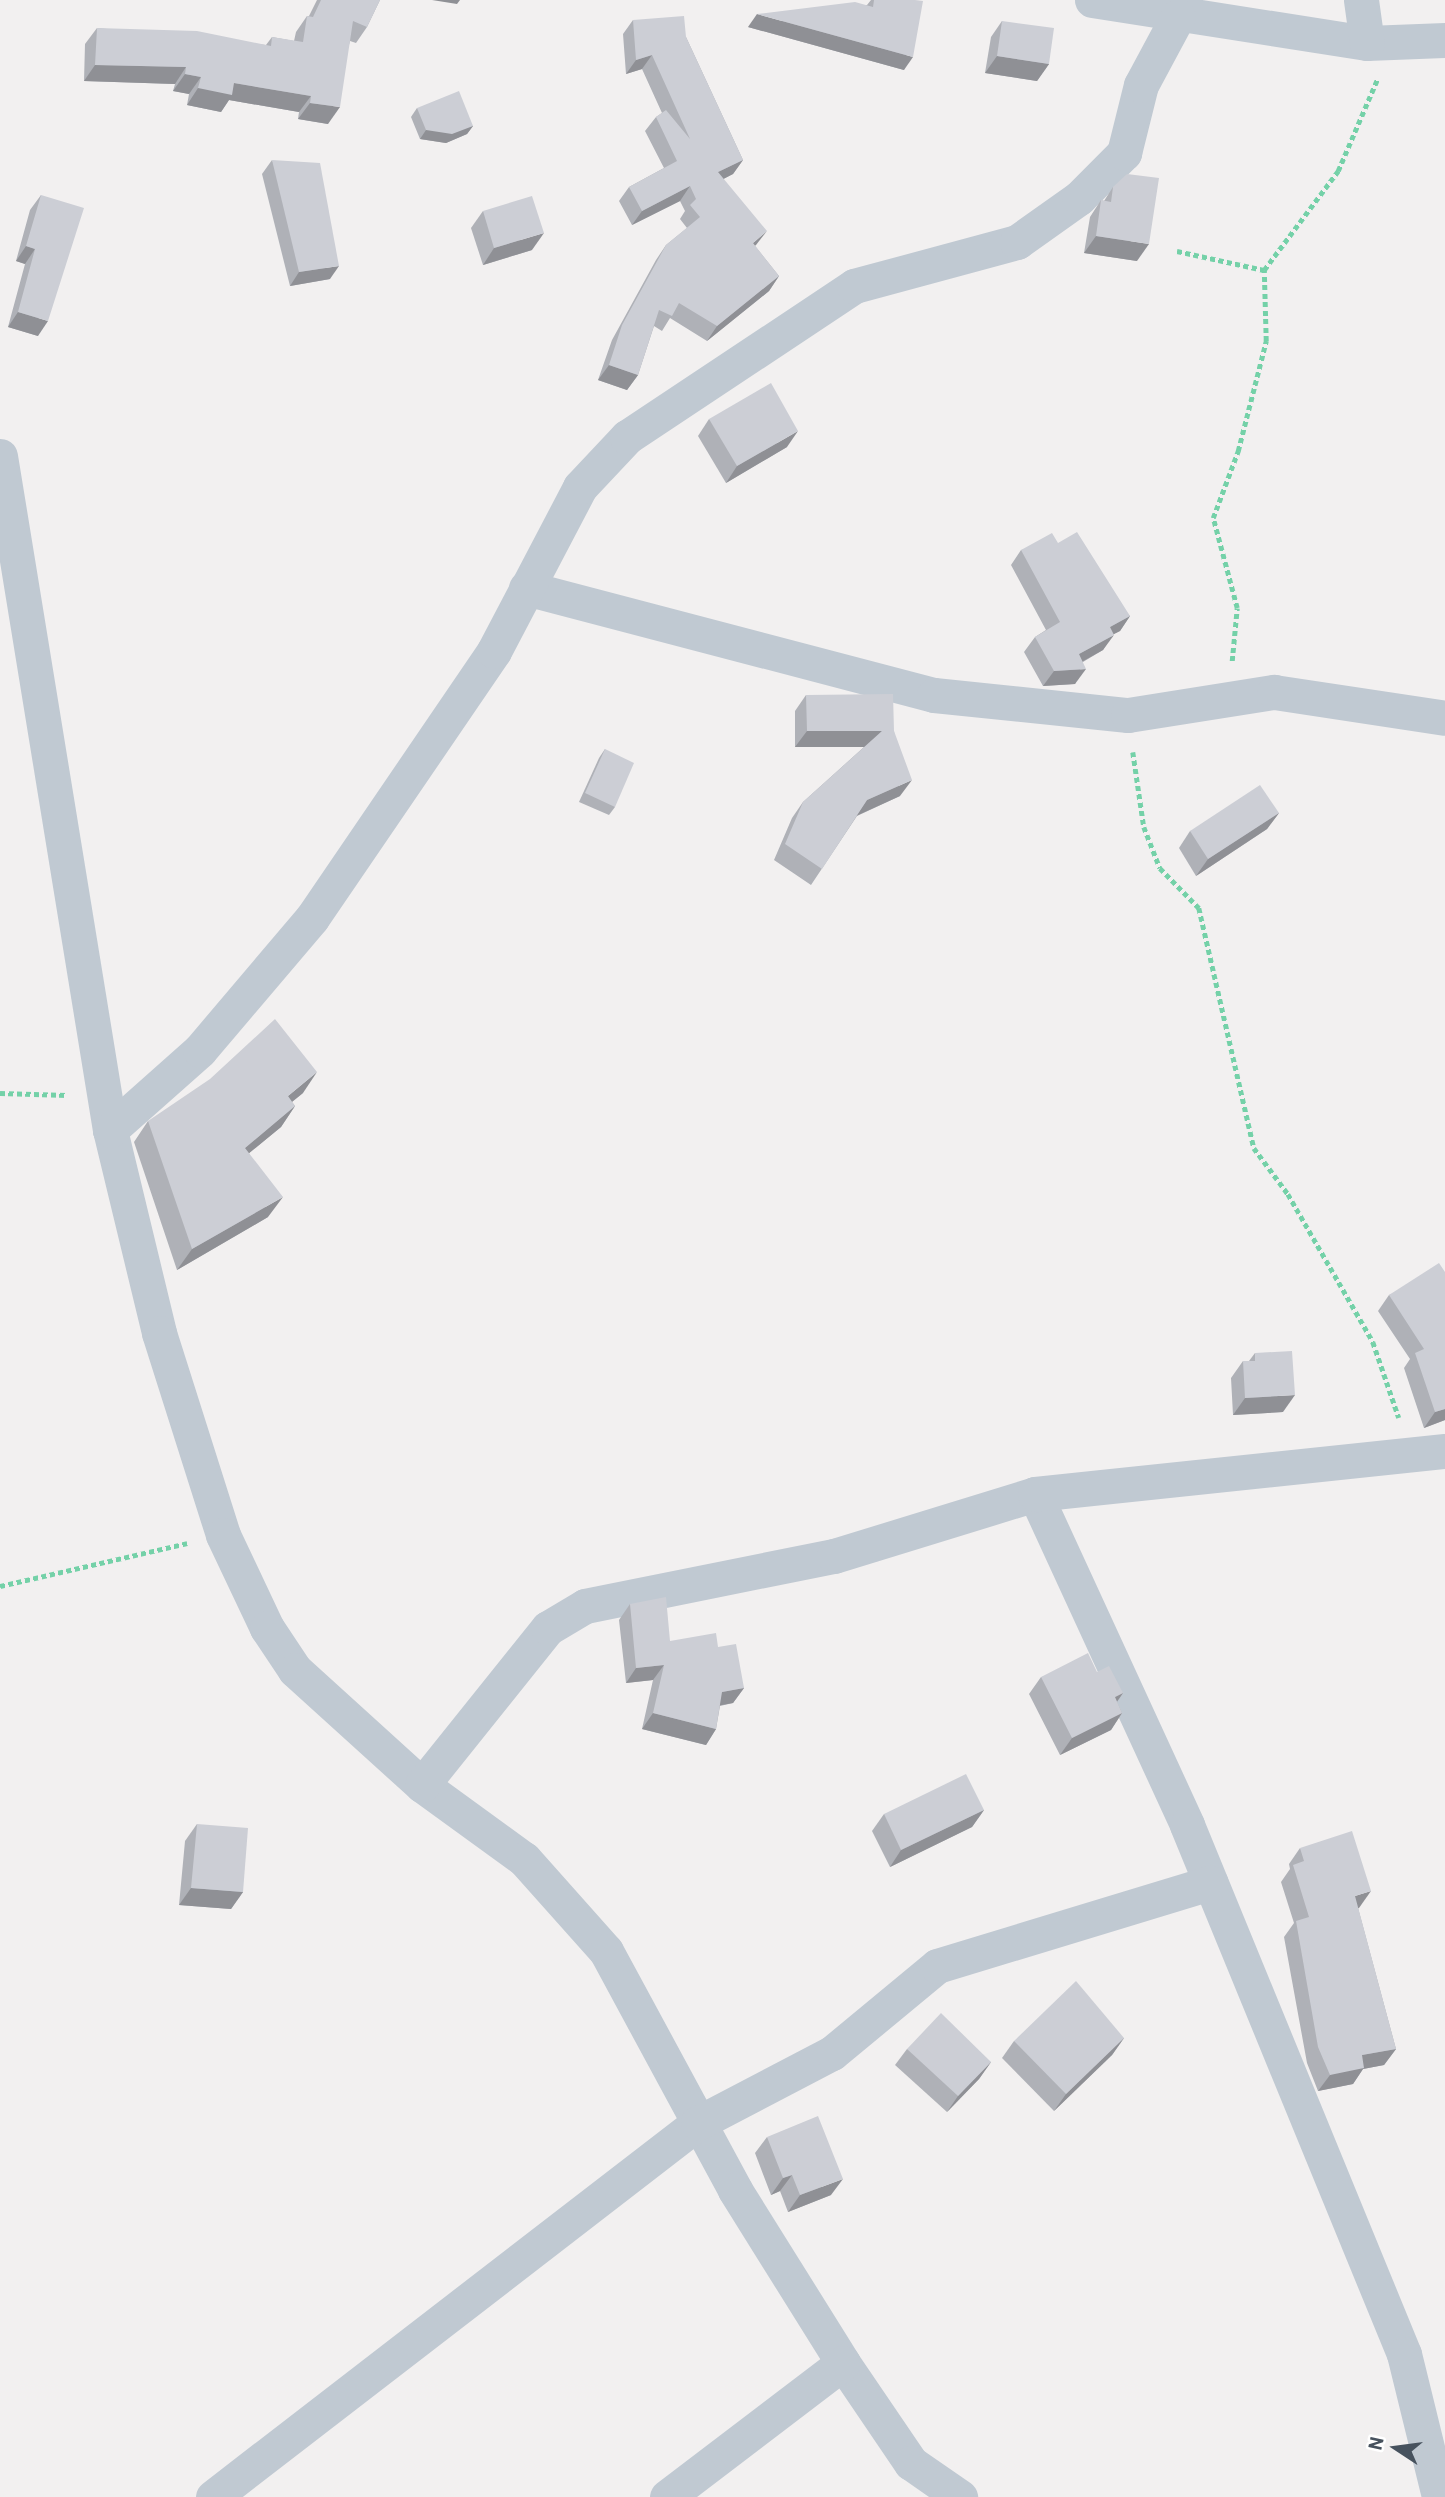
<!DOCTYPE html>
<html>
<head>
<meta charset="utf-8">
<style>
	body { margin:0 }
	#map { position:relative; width:1445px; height:2497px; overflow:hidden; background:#f2f0f0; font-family:Barlow,sans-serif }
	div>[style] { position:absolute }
	.path>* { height:4.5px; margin-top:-2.25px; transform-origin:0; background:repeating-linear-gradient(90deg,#74d1a8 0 5px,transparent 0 8.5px) }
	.street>* { height:35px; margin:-17.5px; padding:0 17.5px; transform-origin:17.5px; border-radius:17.5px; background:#c0c9d2 }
	.wall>* { inset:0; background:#afb1b7 }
	.shaded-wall>* { inset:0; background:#8f9095 }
	.building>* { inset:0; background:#ccced5 }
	span { translate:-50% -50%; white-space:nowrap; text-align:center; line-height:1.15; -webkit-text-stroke:5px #fff; paint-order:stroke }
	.north { position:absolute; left:1361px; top:2413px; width:70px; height:70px; -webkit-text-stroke:5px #fff; paint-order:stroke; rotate:283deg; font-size:19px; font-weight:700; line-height:28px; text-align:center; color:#47525e }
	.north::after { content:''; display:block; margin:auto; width:24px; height:32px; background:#47525e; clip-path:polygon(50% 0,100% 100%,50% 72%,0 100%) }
</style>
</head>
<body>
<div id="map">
	<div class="path">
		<div style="left:1177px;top:251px;width:89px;rotate:12.3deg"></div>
		<div style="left:1232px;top:661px;width:53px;rotate:-84.6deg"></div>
		<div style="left:1237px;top:608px;width:93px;rotate:-104.9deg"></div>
		<div style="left:1213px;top:518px;width:72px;rotate:-69.5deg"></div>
		<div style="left:1238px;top:451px;width:114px;rotate:-75.7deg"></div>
		<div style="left:1266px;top:341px;width:71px;rotate:-91.6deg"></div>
		<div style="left:1264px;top:270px;width:124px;rotate:-53.2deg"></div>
		<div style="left:1338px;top:171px;width:99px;rotate:-66.8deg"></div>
		<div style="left:1133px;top:752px;width:76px;rotate:81.7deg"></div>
		<div style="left:1144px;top:827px;width:44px;rotate:68.7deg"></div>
		<div style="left:1160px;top:868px;width:56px;rotate:45.7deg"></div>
		<div style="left:1199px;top:908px;width:246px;rotate:77.1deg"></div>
		<div style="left:1254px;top:1148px;width:57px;rotate:53.5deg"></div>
		<div style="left:1288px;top:1194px;width:171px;rotate:60.1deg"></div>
		<div style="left:1373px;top:1342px;width:80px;rotate:71.1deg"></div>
		<div style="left:0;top:1093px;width:67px;rotate:1.7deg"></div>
		<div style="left:0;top:1586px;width:192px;rotate:-12.9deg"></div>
	</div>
	<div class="street">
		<div style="left:1092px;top:0;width:278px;rotate:8.9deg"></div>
		<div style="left:1367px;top:43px;width:78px;rotate:-2.2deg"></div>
		<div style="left:1361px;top:0;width:43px;rotate:82.1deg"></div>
		<div style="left:0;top:456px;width:683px;rotate:80.73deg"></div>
		<div style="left:110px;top:1130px;width:209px;rotate:76.4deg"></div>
		<div style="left:159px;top:1333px;width:212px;rotate:72.4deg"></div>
		<div style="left:223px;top:1535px;width:103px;rotate:64.7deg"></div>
		<div style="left:267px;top:1628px;width:50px;rotate:56.3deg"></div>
		<div style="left:295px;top:1670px;width:171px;rotate:42.2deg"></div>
		<div style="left:422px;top:1785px;width:126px;rotate:36deg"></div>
		<div style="left:524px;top:1859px;width:123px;rotate:48.3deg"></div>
		<div style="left:606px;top:1951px;width:272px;rotate:61.6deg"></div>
		<div style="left:735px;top:2190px;width:204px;rotate:58deg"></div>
		<div style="left:843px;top:2363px;width:121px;rotate:55.8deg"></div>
		<div style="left:911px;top:2463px;width:60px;rotate:34.8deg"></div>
		<div style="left:526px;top:588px;width:422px;rotate:14.7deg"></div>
		<div style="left:934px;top:695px;width:195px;rotate:5.9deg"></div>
		<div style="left:1128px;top:715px;width:148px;rotate:-9deg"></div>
		<div style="left:1274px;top:692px;width:173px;rotate:8.6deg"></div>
		<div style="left:110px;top:1130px;width:120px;rotate:-41.6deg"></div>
		<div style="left:200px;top:1050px;width:173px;rotate:-49.7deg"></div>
		<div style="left:312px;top:918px;width:323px;rotate:-55.7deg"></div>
		<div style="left:494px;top:651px;width:185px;rotate:-62.3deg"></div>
		<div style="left:580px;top:487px;width:69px;rotate:-46.8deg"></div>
		<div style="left:627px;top:437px;width:273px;rotate:-33.6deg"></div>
		<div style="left:854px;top:286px;width:169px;rotate:-15.1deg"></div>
		<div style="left:1017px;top:242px;width:76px;rotate:-35.4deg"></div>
		<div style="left:1079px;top:198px;width:64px;rotate:-45deg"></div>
		<div style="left:1124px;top:153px;width:70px;rotate:-76deg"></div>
		<div style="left:1141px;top:85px;width:78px;rotate:-61.8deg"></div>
		<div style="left:1035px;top:1494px;width:364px;rotate:65.3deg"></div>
		<div style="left:1187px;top:1825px;width:572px;rotate:67.7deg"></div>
		<div style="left:1404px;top:2354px;width:147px;rotate:76.2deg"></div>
		<div style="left:422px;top:1785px;width:201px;rotate:-51.3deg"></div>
		<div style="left:548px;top:1628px;width:43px;rotate:-30.7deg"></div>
		<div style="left:585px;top:1606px;width:254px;rotate:-11.4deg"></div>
		<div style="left:834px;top:1556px;width:210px;rotate:-17.1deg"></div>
		<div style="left:1035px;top:1494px;width:412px;rotate:-6deg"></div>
		<div style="left:213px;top:2497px;width:612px;rotate:-37.64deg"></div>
		<div style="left:698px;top:2123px;width:151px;rotate:-27.6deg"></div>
		<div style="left:832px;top:2053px;width:136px;rotate:-39.6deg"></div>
		<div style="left:937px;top:1966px;width:286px;rotate:-16.9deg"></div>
		<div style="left:667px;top:2497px;width:221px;rotate:-37.3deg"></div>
	</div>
	<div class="wall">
		<div style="clip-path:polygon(317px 0,380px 0,367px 27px,356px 43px,350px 41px,328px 124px,298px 119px,299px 112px,229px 100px,221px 112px,187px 105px,189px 94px,173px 91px,175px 84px,84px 81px,85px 44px,97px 28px,266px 45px,272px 37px,294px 41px,296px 32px,307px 16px,309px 16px)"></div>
		<div style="clip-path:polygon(871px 0,915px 0,904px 70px,748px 27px,867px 5px)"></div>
		<div style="clip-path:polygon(633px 20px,686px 37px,743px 160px,733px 174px,723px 179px,755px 246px,779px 276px,769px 291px,707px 341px,670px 318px,662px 331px,654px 326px,638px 375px,627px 390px,598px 380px,612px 340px,656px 260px,666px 245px,687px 228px,680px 219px,685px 211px,680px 201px,632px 225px,619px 201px,629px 187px,664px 168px,645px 131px,656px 117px,662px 113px,642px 69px,626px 74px,623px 34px)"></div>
		<div style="clip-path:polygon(1002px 21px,1049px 64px,1037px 81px,985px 73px,991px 37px)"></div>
		<div style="clip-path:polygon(417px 108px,473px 126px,467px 134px,446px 143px,420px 139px,411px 117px)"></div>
		<div style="clip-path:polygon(272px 160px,330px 279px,290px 286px,262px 174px)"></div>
		<div style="clip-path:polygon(1113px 187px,1137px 261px,1084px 253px,1090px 217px,1101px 200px,1104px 201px)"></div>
		<div style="clip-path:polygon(41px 195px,38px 336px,8px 327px,25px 264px,16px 261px,30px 210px)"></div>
		<div style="clip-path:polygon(483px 211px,532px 250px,483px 265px,471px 228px)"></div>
		<div style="clip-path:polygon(709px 419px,787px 447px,726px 483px,698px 436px)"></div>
		<div style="clip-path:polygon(1058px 543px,1130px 616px,1120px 631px,1113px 634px,1103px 650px,1083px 662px,1075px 684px,1043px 686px,1024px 652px,1035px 637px,1046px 630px,1011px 565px,1021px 550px)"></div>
		<div style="clip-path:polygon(806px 695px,894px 731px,900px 796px,857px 816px,811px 885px,774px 860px,792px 818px,803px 802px,864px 747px,795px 747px,795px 711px)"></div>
		<div style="clip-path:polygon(605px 749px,615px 807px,609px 815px,579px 802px,599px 758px)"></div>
		<div style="clip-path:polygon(1279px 813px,1267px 829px,1196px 876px,1179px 848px,1190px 831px)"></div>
		<div style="clip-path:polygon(303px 1093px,292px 1102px,295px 1106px,281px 1127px,249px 1153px,268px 1217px,177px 1270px,134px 1142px,148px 1121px)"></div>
		<div style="clip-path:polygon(1445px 1272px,1445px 1420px,1424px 1428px,1404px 1368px,1410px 1359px,1378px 1311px,1389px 1295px)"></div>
		<div style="clip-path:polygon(1255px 1353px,1283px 1412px,1233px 1415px,1231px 1378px,1243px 1361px,1249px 1361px)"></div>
		<div style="clip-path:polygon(630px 1604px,670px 1641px,718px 1647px,744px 1688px,733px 1703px,720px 1706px,716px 1729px,706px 1745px,642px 1729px,653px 1680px,626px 1683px,619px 1620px)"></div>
		<div style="clip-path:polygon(1097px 1672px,1123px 1693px,1117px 1702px,1122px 1713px,1111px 1730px,1060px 1755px,1029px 1694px,1041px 1677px)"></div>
		<div style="clip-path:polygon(984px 1810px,972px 1827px,890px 1867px,872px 1831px,884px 1814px)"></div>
		<div style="clip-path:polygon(197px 1824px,243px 1892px,231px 1909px,179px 1905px,185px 1841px)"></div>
		<div style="clip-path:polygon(1300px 1848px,1359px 1908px,1358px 1908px,1396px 2049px,1384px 2065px,1363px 2069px,1353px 2084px,1318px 2091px,1307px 2063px,1284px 1937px,1294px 1923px,1281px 1882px,1290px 1869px,1289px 1864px)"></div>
		<div style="clip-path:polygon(1124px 2038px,1112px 2055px,1054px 2111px,1002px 2058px,1014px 2041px)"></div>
		<div style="clip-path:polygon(907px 2049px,991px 2062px,979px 2079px,947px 2112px,895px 2065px)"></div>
		<div style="clip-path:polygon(767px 2137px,831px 2195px,788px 2212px,780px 2191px,771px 2195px,755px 2153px)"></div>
	</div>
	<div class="shaded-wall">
		<div style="clip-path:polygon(432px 0,460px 0,457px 4px)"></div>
		<div style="clip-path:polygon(757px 14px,913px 57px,904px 70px,748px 27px)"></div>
		<div style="clip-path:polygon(652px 55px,642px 69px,626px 74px,636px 60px)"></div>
		<div style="clip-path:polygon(997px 56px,1049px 64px,1037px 81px,985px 73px)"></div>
		<div style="clip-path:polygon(95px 65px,186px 67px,175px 84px,84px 81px)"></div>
		<div style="clip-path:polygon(185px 74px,201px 77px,189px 94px,173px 91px)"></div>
		<div style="clip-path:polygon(234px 83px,311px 96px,299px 112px,229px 100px,221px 112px,187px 105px,198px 88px)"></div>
		<div style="clip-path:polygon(310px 103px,340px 107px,328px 124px,298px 119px)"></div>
		<div style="clip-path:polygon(473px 126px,467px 134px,446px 143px,420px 139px,426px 130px)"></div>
		<div style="clip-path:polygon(743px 160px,733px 174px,708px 187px,718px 172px)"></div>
		<div style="clip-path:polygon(690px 186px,680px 201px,632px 225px,642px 211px)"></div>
		<div style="clip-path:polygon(767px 231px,756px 245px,742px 257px,753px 243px)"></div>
		<div style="clip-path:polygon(544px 233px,532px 250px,483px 265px,494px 248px)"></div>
		<div style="clip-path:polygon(1096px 236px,1149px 244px,1137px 261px,1084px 253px)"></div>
		<div style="clip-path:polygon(26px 246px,35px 249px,25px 264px,16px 261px)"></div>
		<div style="clip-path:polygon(339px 266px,330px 279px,290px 286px,299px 272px)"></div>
		<div style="clip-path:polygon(779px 276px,769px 291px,707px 341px,717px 326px)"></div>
		<div style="clip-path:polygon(18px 312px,48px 321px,38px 336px,8px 327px)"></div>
		<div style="clip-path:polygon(609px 365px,638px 375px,627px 390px,598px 380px)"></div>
		<div style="clip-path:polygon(798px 431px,787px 447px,726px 483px,737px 466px)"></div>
		<div style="clip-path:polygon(1130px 616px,1120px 631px,1099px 642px,1110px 627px)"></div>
		<div style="clip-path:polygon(1114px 635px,1103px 650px,1069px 669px,1079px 654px)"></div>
		<div style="clip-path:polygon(1086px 669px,1075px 684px,1043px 686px,1054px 671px)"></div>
		<div style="clip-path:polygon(807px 731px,882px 731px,870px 747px,795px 747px)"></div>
		<div style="clip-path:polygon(912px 780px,900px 796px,856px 816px,867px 800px)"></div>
		<div style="clip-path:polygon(1279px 813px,1267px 829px,1196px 876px,1208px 859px)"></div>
		<div style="clip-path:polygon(317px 1072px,303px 1093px,273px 1117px,288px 1096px)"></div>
		<div style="clip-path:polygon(295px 1106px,281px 1127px,231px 1168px,245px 1148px)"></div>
		<div style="clip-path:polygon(283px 1197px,268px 1217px,177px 1270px,192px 1249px)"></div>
		<div style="clip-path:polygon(1295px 1395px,1283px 1412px,1233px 1415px,1245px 1398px)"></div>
		<div style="clip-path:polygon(1445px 1409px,1445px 1420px,1424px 1428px,1435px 1412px)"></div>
		<div style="clip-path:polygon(664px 1665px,653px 1680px,626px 1683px,636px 1668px)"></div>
		<div style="clip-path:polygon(744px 1688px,733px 1703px,711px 1707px,722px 1692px)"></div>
		<div style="clip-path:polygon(1123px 1693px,1111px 1710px,1115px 1697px)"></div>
		<div style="clip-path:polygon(653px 1713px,716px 1729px,706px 1745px,642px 1729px)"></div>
		<div style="clip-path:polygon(1122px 1713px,1111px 1730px,1060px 1755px,1072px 1738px)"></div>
		<div style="clip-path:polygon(984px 1810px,972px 1827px,890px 1867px,901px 1850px)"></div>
		<div style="clip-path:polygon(191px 1888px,243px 1892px,231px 1909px,179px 1905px)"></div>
		<div style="clip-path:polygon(1371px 1891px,1359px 1908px,1343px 1913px,1355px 1896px)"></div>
		<div style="clip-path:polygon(1124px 2038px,1112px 2055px,1054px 2111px,1066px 2094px)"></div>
		<div style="clip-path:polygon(1396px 2049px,1384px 2065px,1363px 2069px,1353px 2084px,1318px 2091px,1330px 2075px,1362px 2055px)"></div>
		<div style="clip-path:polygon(991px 2062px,979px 2079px,947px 2112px,958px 2096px)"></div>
		<div style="clip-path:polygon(792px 2175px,780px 2191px,771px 2195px,783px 2178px)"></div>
		<div style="clip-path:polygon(843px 2179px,831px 2195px,788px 2212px,800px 2195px)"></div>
	</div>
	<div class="building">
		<div style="clip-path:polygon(321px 0,380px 0,367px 27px,353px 21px,340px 107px,310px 103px,311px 96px,234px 83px,232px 95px,198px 88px,201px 77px,185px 74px,186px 67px,95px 65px,97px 28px,197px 31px,271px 46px,272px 37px,303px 42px,307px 16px,313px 17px)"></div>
		<div style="clip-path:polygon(874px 0,915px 0,923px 1px,913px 57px,757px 14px,855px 2px,873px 7px)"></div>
		<div style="clip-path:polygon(684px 16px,686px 37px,743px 160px,718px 172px,767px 231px,753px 243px,779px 276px,717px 326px,679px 303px,672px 316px,659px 310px,638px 375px,609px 365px,622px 325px,666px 245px,700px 217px,690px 205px,696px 199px,690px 186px,642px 211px,629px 187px,677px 161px,656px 117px,666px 110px,690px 139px,652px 55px,636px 60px,633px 20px)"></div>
		<div style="clip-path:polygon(1002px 21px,1054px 28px,1049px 64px,997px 56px)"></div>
		<div style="clip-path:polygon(459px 91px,473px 126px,452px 134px,426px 130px,417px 108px)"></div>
		<div style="clip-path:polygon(272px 160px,320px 163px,339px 266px,299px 272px)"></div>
		<div style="clip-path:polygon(1127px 174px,1159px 178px,1149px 244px,1096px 236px,1101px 200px,1111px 202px,1113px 187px)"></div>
		<div style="clip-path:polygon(41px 195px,84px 208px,48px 321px,18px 312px,35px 249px,26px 246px)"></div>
		<div style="clip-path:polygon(532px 196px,544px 233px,494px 248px,483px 211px)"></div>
		<div style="clip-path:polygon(771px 383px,798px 431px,737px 466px,709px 419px)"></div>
		<div style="clip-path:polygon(1077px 532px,1130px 616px,1110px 627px,1114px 635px,1079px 654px,1086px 669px,1054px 671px,1035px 637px,1060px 622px,1021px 550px,1052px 533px,1058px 543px)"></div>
		<div style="clip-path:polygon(893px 694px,894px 731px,912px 780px,867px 800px,822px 869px,785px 844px,803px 802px,882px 731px,807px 731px,806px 695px)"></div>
		<div style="clip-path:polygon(605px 749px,634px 763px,615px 807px,585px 793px)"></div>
		<div style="clip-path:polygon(1260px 785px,1279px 813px,1208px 859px,1190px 831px)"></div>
		<div style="clip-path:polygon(275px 1019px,317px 1072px,288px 1096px,295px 1106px,245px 1148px,283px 1197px,192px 1249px,148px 1121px,210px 1079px)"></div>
		<div style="clip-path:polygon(1439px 1263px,1445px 1272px,1445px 1409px,1435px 1412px,1415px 1353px,1424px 1349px,1389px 1295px)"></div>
		<div style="clip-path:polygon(1292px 1351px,1295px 1395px,1245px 1398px,1243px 1361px,1255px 1361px,1255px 1353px)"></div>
		<div style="clip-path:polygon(666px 1597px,670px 1641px,716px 1633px,718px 1647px,736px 1644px,744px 1688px,722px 1692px,716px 1729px,653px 1713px,664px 1665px,636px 1668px,630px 1604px)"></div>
		<div style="clip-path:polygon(1088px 1653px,1097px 1672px,1109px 1666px,1123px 1693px,1115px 1697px,1122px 1713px,1072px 1738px,1041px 1677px)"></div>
		<div style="clip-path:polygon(966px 1774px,984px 1810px,901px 1850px,884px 1814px)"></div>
		<div style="clip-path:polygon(197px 1824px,248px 1828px,243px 1892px,191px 1888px)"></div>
		<div style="clip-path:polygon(1352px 1831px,1371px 1891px,1355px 1896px,1396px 2049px,1362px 2055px,1364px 2068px,1330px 2075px,1318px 2047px,1296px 1921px,1309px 1917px,1293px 1865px,1304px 1861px,1300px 1848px)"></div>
		<div style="clip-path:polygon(1076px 1981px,1124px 2038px,1066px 2094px,1014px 2041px)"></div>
		<div style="clip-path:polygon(941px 2013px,991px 2062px,958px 2096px,907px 2049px)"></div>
		<div style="clip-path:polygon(818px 2116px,843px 2179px,800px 2195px,792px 2175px,783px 2178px,767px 2137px)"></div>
	</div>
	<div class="north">N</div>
</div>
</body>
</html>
